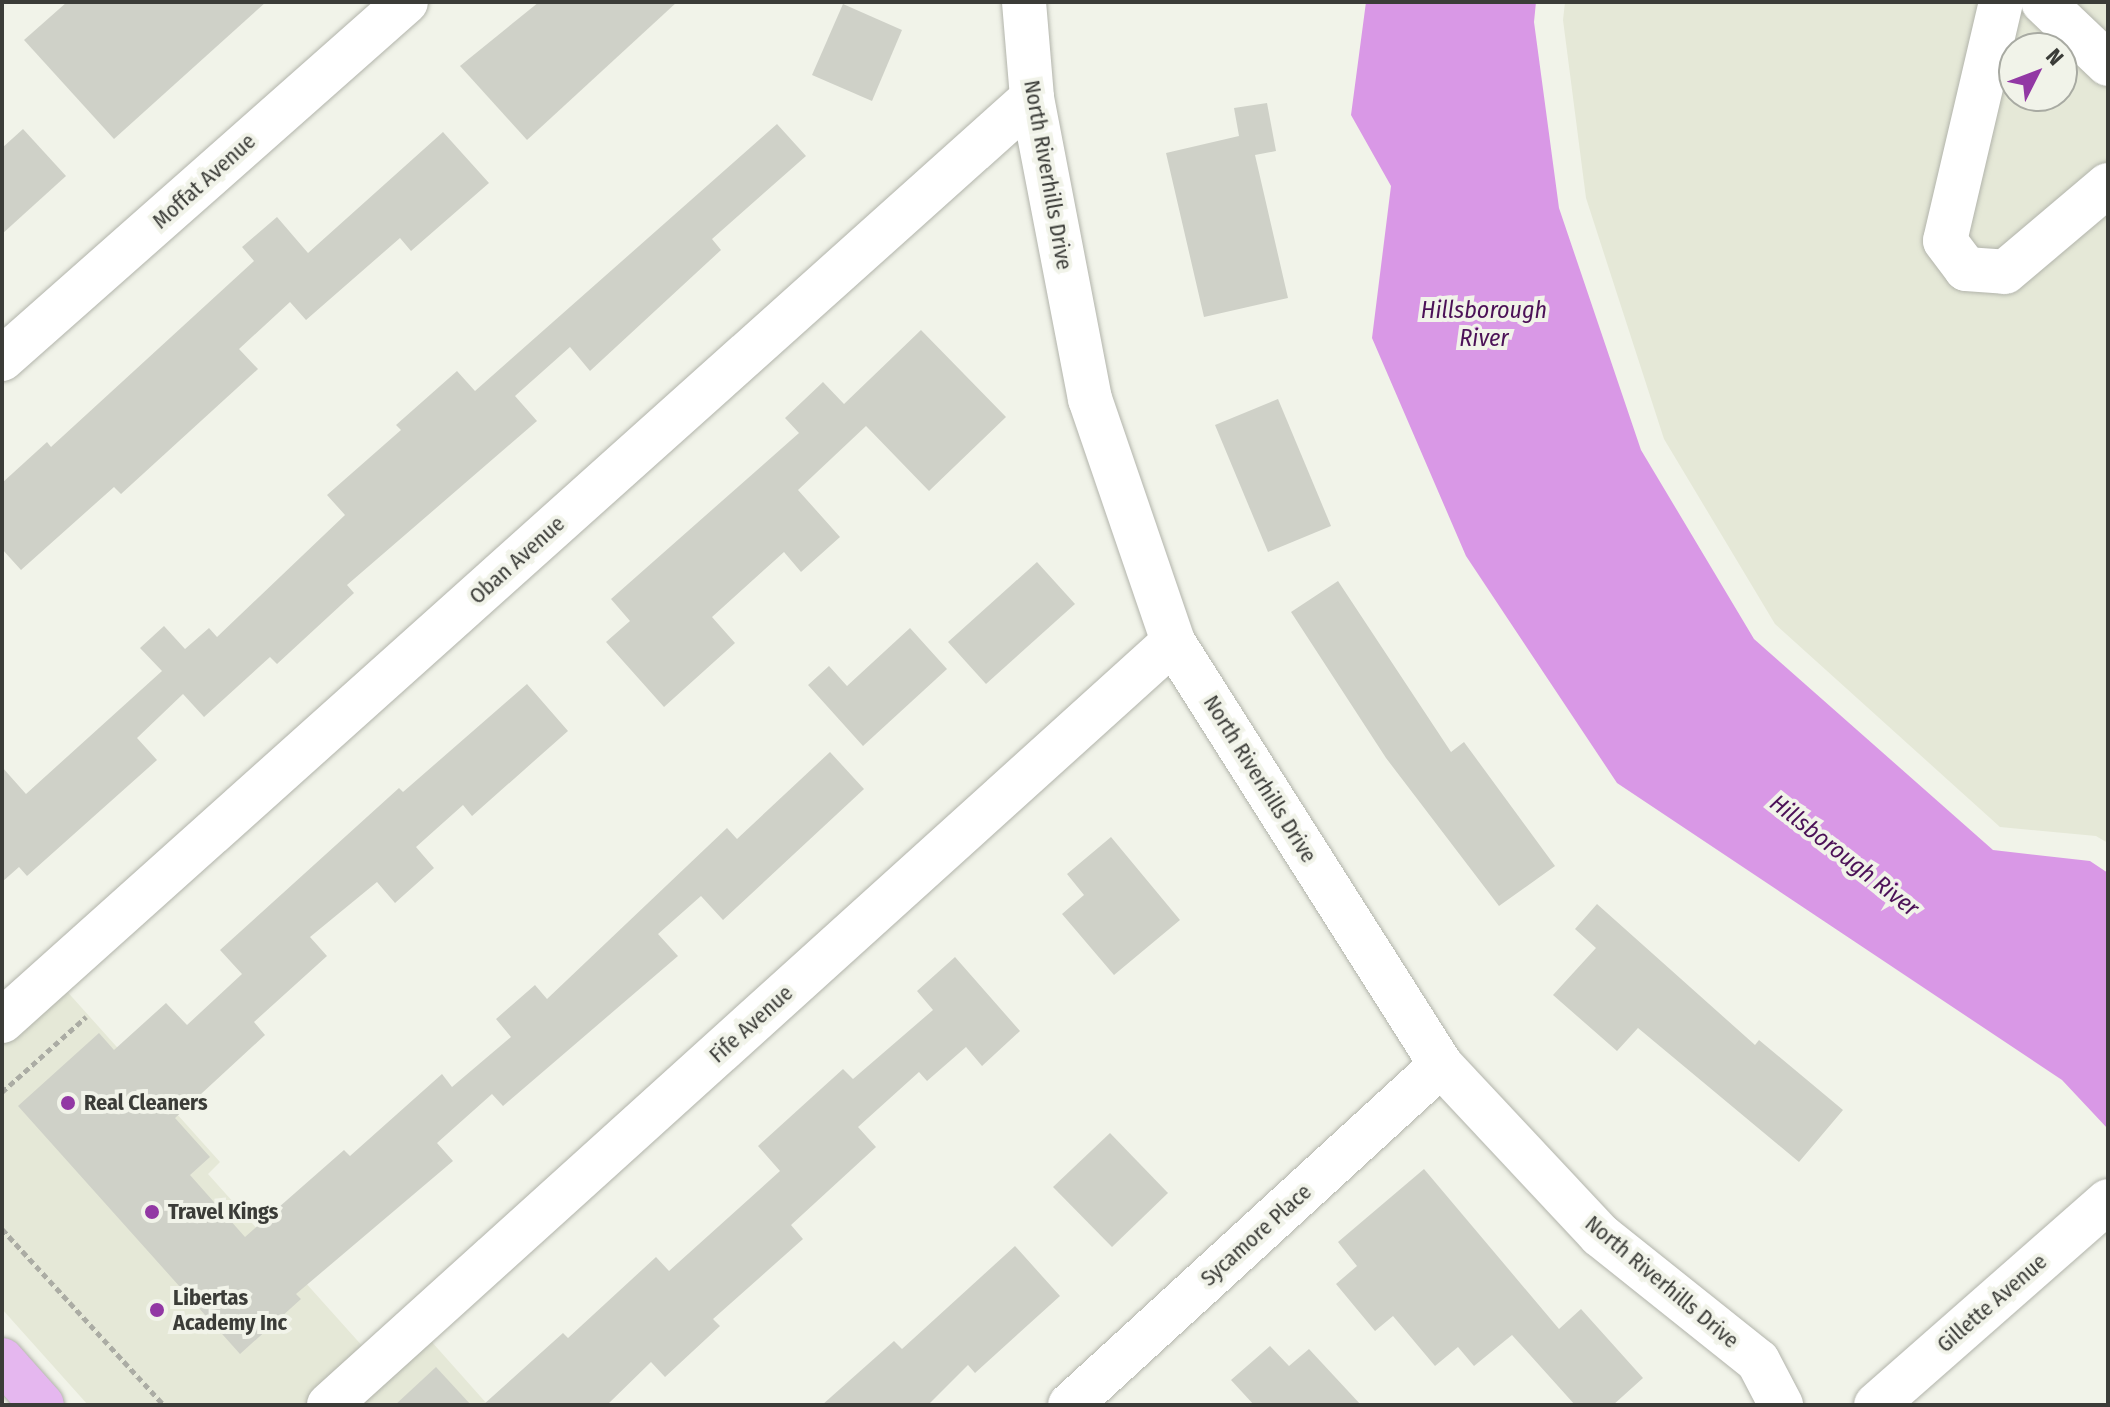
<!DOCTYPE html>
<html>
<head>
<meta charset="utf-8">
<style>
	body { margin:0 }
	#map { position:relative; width:2110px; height:1407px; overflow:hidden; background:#f1f3e9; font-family:"Fira Sans Condensed",sans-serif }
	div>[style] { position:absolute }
	.built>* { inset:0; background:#e5e8d7 }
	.water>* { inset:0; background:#d998e6 }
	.building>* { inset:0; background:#cfd1c8 }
	.path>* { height:5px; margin-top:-2.5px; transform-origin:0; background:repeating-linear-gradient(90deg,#abaca4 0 6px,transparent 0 10px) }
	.roads { filter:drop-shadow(0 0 2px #b2b4ab) drop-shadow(0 0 2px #b2b4ab) }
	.minor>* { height:44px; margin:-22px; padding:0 22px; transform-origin:22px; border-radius:22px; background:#fff }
	.major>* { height:44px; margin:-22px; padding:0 22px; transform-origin:22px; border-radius:22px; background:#e5b7ef }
	.dots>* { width:22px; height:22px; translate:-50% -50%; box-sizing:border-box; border:4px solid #f1f3e9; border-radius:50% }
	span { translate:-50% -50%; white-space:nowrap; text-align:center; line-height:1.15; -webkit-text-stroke:8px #f1f3e9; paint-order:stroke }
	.street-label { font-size:22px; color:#3b3c38 }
	.poi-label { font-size:22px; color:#3b3c38; font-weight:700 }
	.left { translate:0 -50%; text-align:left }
	.water-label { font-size:24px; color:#4c1157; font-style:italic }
	.frame { position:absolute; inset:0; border:4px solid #3b3c38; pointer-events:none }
	.north { position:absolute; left:1998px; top:32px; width:80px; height:80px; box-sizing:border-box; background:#f1f3e9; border:2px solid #a8aaa2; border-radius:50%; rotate:48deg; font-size:22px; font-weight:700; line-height:32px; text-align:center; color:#3b3c38 }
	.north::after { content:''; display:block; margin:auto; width:28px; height:36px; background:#9238a4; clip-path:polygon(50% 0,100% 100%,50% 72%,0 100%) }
</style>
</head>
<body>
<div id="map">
	<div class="built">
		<div style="clip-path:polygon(evenodd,1565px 2px,2108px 2px,2108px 843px,2096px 836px,2000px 827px,1775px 624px,1664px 439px,1586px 198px,1563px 20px,1565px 2px,2014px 48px,2062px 48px,2062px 96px,2014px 96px,2014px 48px)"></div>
		<div style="clip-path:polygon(46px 968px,220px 1162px,208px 1174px,391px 1378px,431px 1341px,488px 1405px,88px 1405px,2px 1309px,2px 1006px)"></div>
	</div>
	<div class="water">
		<div style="clip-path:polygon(1366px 2px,1536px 2px,1534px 22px,1559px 208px,1641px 450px,1754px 639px,1993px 850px,2090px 861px,2108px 873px,2108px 1129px,2062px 1080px,1617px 783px,1466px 556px,1372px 338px,1391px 186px,1351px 115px)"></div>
	</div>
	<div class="building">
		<div style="clip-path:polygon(67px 2px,266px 2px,114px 139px,24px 40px)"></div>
		<div style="clip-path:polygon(539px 2px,677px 2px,527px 140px,460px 66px)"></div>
		<div style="clip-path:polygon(843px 4px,902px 30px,872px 101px,812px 75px)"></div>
		<div style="clip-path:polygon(1267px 103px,1276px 151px,1255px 155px,1288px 298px,1204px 317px,1166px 153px,1239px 136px,1234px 108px)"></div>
		<div style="clip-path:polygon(777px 124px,806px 156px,712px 239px,721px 250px,590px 371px,570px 347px,515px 396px,537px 421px,347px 585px,354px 593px,277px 664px,270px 657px,204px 717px,183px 694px,137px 738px,157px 760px,27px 876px,19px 867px,2px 882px,2px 767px,26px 794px,162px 671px,140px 648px,164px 626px,185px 649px,209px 628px,217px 637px,345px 515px,327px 495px,401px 430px,396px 425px,457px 371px,475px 391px)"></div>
		<div style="clip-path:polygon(23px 129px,66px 176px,2px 234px,2px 148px)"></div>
		<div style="clip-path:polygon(443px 132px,489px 183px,411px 251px,400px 238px,306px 320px,290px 302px,239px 349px,258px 369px,121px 494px,114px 487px,21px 570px,2px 549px,2px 483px,47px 442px,51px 447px,254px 261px,242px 247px,277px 217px,308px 253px)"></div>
		<div style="clip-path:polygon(921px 330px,1006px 417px,929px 491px,866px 426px,798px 490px,840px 537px,801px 572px,784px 552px,712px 617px,735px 643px,664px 707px,606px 642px,630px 621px,611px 599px,799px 433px,785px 418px,823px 382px,844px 404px)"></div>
		<div style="clip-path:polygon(1278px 399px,1331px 526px,1268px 552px,1215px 425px)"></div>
		<div style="clip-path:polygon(1037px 562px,1075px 604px,986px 684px,948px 642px)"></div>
		<div style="clip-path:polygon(1338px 581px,1451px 752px,1464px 742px,1555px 866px,1499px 906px,1386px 758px,1291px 612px)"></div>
		<div style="clip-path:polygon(910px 628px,947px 669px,863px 746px,808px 685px,829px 666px,847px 686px)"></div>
		<div style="clip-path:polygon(527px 684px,568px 731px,472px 816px,463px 805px,416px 847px,434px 868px,395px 903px,377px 882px,310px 937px,327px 956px,254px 1022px,265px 1035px,175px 1118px,210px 1157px,190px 1175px,245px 1237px,344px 1150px,350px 1156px,442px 1074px,452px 1087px,511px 1037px,496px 1019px,535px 985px,547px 999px,727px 828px,737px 839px,830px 752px,864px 789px,723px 920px,701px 896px,658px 934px,678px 956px,503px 1106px,492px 1094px,437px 1143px,453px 1161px,296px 1294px,301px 1299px,240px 1354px,18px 1106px,99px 1033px,114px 1050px,166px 1003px,187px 1025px,242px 974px,220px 950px,399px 788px,403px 792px)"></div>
		<div style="clip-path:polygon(1111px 837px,1180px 920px,1114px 975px,1062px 914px,1084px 895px,1067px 874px)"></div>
		<div style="clip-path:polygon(1597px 904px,1755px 1045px,1759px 1040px,1843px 1110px,1799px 1162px,1638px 1028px,1617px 1051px,1553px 995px,1596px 948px,1575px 929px)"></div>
		<div style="clip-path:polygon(955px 957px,1020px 1031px,982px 1066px,966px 1047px,927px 1081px,919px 1072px,858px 1127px,876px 1147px,791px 1225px,803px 1239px,713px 1319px,720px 1326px,665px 1377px,651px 1362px,607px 1405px,483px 1405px,563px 1333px,568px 1338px,656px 1257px,669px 1271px,780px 1171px,758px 1146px,843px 1069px,853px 1079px,933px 1010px,917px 991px)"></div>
		<div style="clip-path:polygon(1110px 1133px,1168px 1193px,1112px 1247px,1053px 1187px)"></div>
		<div style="clip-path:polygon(1424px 1169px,1559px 1329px,1581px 1309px,1643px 1378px,1613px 1405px,1575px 1405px,1512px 1335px,1474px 1366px,1458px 1347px,1435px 1366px,1393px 1316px,1375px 1331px,1336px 1284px,1357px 1266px,1338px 1242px)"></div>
		<div style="clip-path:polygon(1015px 1246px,1060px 1296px,975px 1373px,968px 1365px,928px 1405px,822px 1405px,894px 1341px,902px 1349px)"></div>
		<div style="clip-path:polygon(1270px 1346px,1289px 1366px,1309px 1349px,1361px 1405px,1254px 1405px,1231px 1380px)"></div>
		<div style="clip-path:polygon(436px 1367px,471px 1405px,395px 1405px)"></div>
	</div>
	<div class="path">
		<div style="left:2px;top:1092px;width:113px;rotate:-41.8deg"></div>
		<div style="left:2px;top:1229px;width:239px;rotate:47.4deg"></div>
	</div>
	<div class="roads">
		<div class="minor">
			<div style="left:1024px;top:2px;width:96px;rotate:85.2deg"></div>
			<div style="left:1032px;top:98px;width:307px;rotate:79.1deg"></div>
			<div style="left:1090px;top:399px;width:257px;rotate:71.1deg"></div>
			<div style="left:1173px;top:642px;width:501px;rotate:57.64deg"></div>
			<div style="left:1441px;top:1065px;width:233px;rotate:46.9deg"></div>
			<div style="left:1600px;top:1235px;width:202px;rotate:38.6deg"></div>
			<div style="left:1758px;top:1361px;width:50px;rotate:62.4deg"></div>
			<div style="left:2001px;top:2px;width:245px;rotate:103.2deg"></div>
			<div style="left:1945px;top:241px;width:35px;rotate:53deg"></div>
			<div style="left:1966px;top:269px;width:39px;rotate:4deg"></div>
			<div style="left:2005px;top:272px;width:135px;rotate:-40.2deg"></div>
			<div style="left:2043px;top:2px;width:90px;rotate:43.6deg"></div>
			<div style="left:2px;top:359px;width:539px;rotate:-41.47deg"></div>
			<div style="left:2px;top:1021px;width:1383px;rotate:-41.86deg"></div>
			<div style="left:329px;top:1405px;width:1138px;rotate:-42.11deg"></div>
			<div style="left:1070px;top:1405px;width:503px;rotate:-42.5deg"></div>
			<div style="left:1876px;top:1405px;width:309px;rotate:-41.3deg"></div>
		</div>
		<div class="major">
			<div style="left:2px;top:1360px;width:60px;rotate:48.4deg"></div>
		</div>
	</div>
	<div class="dots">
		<div style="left:68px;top:1103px;background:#9238a4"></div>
		<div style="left:152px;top:1212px;background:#9238a4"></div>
		<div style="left:157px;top:1310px;background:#9238a4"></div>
	</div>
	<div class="street-label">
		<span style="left:1048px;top:175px;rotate:80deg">North Riverhills Drive</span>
		<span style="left:204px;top:181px;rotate:-42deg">Moffat Avenue</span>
		<span style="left:517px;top:560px;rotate:-42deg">Oban Avenue</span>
		<span style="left:1260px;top:779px;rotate:58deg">North Riverhills Drive</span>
		<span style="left:751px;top:1024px;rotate:-42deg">Fife Avenue</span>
		<span style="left:1256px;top:1235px;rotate:-42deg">Sycamore Place</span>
		<span style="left:1662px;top:1282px;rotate:40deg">North Riverhills Drive</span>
		<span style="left:1992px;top:1303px;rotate:-41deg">Gillette Avenue</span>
	</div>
	<div class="poi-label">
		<span class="left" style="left:84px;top:1103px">Real Cleaners</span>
		<span class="left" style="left:168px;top:1212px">Travel Kings</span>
		<span class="left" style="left:173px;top:1310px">Libertas<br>Academy Inc</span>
	</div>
	<div class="water-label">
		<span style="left:1484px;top:325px">Hillsborough<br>River</span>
		<span style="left:1844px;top:856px;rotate:38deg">Hillsborough River</span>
	</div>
	<div class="frame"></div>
	<div class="north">N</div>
</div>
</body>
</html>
